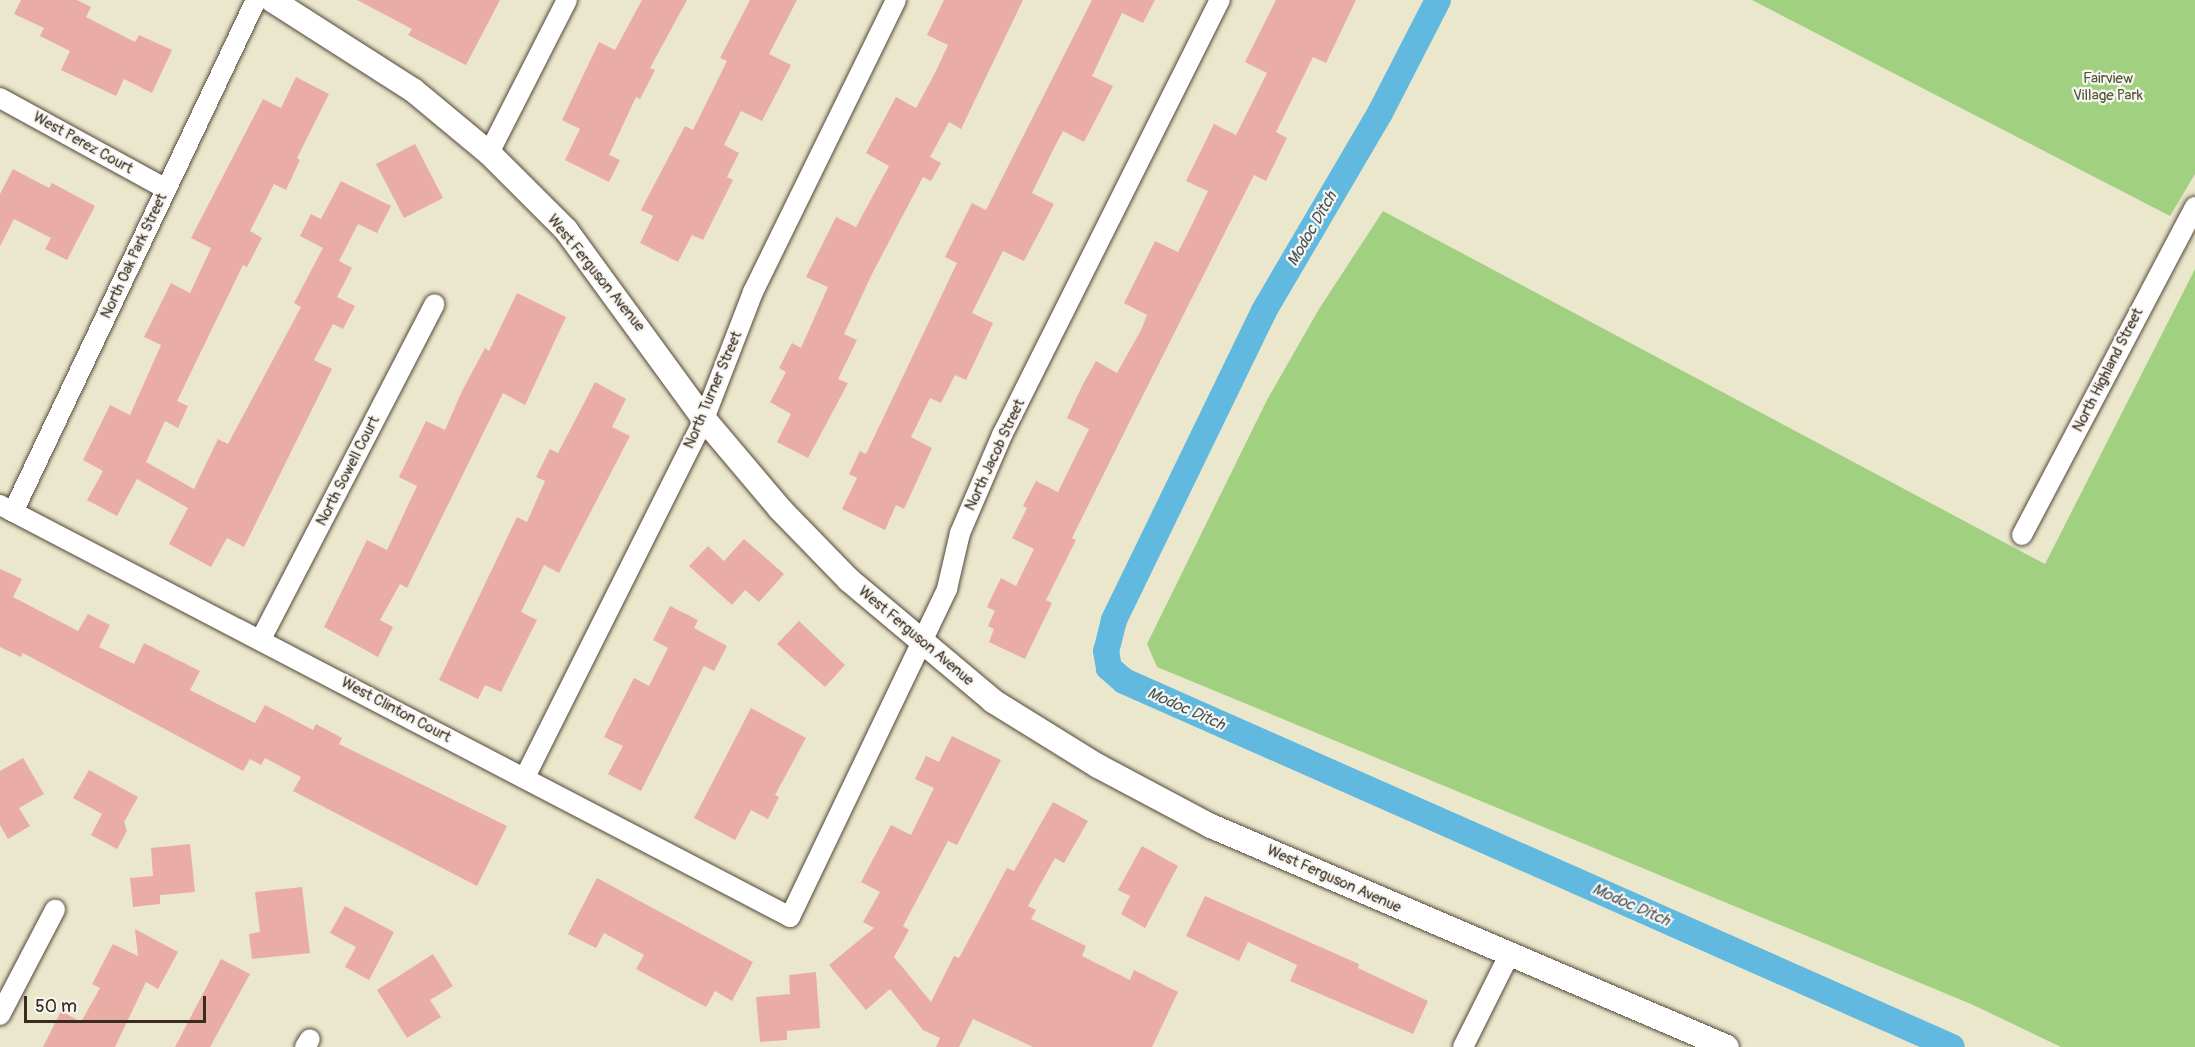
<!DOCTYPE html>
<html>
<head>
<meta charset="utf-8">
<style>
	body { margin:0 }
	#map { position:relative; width:2195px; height:1047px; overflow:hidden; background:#ebe7cd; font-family:Pangolin,sans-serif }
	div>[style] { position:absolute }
	.green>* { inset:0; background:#a1d180 }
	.stream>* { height:8px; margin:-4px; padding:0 4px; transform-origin:4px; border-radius:4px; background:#62b9df }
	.canal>* { height:26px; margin:-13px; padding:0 13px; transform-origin:13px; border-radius:13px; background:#62b9df }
	.building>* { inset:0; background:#eaada6 }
	.roads { filter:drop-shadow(0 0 2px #554638) drop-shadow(0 0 2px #554638) }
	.minor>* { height:20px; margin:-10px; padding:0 10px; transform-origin:10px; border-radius:10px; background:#fff }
	.tertiary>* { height:24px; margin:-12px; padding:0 12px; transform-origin:12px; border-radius:12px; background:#fff }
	span { translate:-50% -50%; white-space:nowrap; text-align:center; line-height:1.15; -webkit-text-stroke:4.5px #f6f6f2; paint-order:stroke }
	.park-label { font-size:15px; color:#545436 }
	.street-label { font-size:15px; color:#3b2a1e }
	.water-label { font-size:16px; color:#475558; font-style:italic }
	.scale { position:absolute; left:24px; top:996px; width:182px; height:27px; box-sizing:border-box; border:3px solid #3b2a1e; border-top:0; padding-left:8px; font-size:18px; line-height:21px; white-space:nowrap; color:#3b2a1e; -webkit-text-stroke:4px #f6f6f2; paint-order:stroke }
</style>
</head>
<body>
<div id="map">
	<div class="green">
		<div style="clip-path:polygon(1752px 0,2195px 0,2195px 174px,2170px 216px)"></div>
		<div style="clip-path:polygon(1383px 211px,2045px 564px,2195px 269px,2195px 1047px,2061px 1047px,1971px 1004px,1157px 667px,1147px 644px,1267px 400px,1319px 309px)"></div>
	</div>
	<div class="stream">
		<div style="left:1100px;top:671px;width:9px;rotate:-18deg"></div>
	</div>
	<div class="canal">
		<div style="left:1438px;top:0;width:127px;rotate:117.2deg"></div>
		<div style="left:1380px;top:113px;width:229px;rotate:120.4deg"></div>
		<div style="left:1264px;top:311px;width:343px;rotate:115.9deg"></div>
		<div style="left:1114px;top:620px;width:32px;rotate:104deg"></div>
		<div style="left:1106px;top:651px;width:17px;rotate:80deg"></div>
		<div style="left:1109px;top:668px;width:20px;rotate:41deg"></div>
		<div style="left:1124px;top:681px;width:905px;rotate:23.85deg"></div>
	</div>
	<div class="building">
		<div style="clip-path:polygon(21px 0,77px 0,91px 7px,86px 17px,135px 42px,139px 35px,172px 50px,152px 93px,124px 79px,116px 96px,61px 70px,70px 51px,40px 36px,44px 28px,14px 14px)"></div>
		<div style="clip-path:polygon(357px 0,500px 0,466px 65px,408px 35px,412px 29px)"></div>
		<div style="clip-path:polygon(642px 0,687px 0,650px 68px,655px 70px,640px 99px,636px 97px,609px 155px,620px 160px,609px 182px,565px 160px,580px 129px,562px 120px,599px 42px,615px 50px)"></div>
		<div style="clip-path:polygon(750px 0,797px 0,769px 54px,791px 65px,762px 121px,741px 111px,724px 145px,739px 153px,727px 177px,733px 180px,703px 240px,692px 235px,678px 262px,640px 243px,653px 216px,641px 210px,685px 126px,693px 130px,727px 61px,720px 58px)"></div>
		<div style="clip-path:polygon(944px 0,1023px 0,961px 129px,949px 122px,930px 157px,941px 163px,931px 181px,923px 177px,872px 274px,844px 334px,857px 340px,838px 379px,848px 383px,808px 458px,777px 442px,791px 414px,770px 402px,786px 372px,779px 368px,792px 343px,801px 348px,828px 287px,806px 277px,836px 217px,856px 227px,889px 166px,866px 153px,896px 97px,916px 108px,935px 73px,948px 45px,927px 35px)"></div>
		<div style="clip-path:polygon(1092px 0,1155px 0,1143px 23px,1122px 13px,1092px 76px,1113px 86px,1084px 142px,1063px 131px,1053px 150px,1032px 193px,1054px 204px,1024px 261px,1003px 251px,972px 313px,993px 323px,966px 380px,955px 375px,941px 403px,930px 398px,911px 437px,932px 448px,904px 509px,896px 505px,885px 530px,842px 509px,857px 478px,849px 474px,860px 451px,866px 454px,957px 263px,945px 257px,972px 203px,986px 210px)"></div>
		<div style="clip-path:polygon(1276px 0,1356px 0,1326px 63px,1313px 57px,1276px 132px,1287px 138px,1266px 181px,1254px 175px,1131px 419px,1072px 538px,1076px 540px,1046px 600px,1052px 603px,1025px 659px,989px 642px,994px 629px,988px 626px,995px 611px,987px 607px,1001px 578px,1016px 586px,1034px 549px,1012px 538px,1027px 508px,1023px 506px,1036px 481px,1058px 492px,1089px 429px,1067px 418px,1082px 386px,1096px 361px,1117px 373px,1141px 330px,1147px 315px,1124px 303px,1155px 241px,1178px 252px,1188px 233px,1208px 191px,1186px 181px,1214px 124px,1236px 135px,1267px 73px,1245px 62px)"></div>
		<div style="clip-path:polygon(296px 77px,329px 94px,297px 158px,300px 160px,286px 190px,274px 184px,250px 231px,262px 238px,247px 267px,243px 265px,177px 401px,188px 406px,178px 428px,165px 421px,146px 462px,194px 489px,218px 439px,228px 444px,301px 307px,294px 303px,323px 248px,300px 236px,311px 214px,321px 219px,341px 181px,391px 206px,377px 233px,358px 224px,339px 261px,352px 268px,337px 297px,355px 306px,343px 329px,333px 324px,314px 360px,332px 369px,244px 547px,227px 538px,211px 567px,169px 544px,188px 508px,137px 479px,117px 516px,87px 500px,103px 471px,83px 460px,110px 405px,130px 415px,161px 345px,144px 337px,171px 283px,190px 293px,211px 248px,191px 238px,263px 99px,281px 108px)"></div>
		<div style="clip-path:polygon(415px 144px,443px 198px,404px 218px,376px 164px)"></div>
		<div style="clip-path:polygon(13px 169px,49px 188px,52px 183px,95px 206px,67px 260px,45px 249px,51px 238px,14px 219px,0 246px,0 194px)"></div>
		<div style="clip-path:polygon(517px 293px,566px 317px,525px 405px,503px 393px,407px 588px,400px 584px,380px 620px,393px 627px,378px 657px,324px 627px,367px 540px,387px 550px,417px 486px,399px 477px,426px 421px,445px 430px,462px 391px,485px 348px,489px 351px)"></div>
		<div style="clip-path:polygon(595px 382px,626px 399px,612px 427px,630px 436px,559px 573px,544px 565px,521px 612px,537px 620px,501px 692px,485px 685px,478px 699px,439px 680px,517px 517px,527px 522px,545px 481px,536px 477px,550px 449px,558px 453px)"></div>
		<div style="clip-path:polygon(744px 539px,784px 574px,759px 602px,745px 590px,732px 605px,689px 566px,708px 546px,724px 561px)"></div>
		<div style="clip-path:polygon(0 569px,22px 579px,13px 597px,78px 631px,88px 614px,110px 625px,99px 647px,134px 664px,144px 643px,200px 671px,190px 690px,255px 723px,265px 705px,313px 730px,316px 724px,342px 738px,339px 744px,507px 826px,477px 886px,293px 791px,301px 777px,265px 758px,261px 765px,250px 759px,243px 771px,23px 653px,21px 657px,0 647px)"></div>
		<div style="clip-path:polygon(670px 606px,698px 620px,694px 628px,727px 646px,714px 671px,704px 666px,641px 791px,608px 774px,623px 746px,604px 737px,634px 678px,649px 686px,668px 648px,653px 640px)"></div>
		<div style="clip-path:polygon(799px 621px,845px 665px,825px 687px,777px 644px)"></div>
		<div style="clip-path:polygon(751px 708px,806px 738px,775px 795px,779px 797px,768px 819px,751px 810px,735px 840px,694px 818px)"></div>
		<div style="clip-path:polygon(952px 736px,1001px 760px,957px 845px,948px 841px,903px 926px,909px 930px,894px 957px,931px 1002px,954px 956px,959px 958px,1007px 868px,1014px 871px,1053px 802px,1088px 821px,1064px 863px,1055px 858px,1028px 906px,1036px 910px,1031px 919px,1086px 946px,1082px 956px,1130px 980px,1134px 970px,1178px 992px,1152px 1047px,1033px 1047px,973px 1019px,959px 1047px,936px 1047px,940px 1038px,923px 1030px,890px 989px,866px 1010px,829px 965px,874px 928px,863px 922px,880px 892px,861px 882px,891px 825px,911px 835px,934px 788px,915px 779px,926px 756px,939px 762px)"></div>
		<div style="clip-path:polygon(23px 758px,44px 794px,19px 808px,30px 826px,8px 839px,0 825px,0 771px)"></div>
		<div style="clip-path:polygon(89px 770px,138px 797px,124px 822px,127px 831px,117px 849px,91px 835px,102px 814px,73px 798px)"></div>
		<div style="clip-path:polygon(190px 844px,195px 892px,160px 895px,160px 904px,133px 907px,130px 878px,153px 876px,151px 848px)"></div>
		<div style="clip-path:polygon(1142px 846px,1178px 866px,1145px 928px,1121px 914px,1130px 896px,1118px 890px)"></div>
		<div style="clip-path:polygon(597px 878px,753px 962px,732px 1001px,715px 991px,706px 1007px,636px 969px,644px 955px,604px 933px,596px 948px,568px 934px)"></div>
		<div style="clip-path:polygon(302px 887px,310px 953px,252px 959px,249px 934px,260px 932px,255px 892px)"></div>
		<div style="clip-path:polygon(1205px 896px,1359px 964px,1358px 968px,1428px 1001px,1413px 1034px,1290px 981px,1297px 965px,1248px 942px,1239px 961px,1186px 936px)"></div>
		<div style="clip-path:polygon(345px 906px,394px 932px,369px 980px,345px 967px,356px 947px,330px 933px)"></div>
		<div style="clip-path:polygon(135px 929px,178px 952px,158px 989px,146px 982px,115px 1047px,43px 1047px,61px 1011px,81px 1022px,100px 988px,92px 984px,113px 944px,138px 956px)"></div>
		<div style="clip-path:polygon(433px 954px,453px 986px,430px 1000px,441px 1017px,407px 1038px,377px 990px)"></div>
		<div style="clip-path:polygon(221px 959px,250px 974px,210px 1047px,175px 1047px)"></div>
		<div style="clip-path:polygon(816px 972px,820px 1028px,787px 1031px,787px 1040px,760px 1042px,756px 997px,790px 994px,789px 975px)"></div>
	</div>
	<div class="roads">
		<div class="minor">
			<div style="left:0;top:98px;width:189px;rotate:28.7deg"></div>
			<div style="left:489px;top:153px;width:172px;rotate:-63deg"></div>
			<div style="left:0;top:505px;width:891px;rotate:27.54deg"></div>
			<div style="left:790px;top:917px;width:364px;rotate:-64.4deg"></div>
			<div style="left:947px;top:589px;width:57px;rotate:-76.9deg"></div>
			<div style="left:960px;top:533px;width:107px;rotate:-66.8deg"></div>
			<div style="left:1002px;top:435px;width:487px;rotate:-63.4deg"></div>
			<div style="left:13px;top:512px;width:567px;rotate:-64.61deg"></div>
			<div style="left:2022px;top:535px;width:371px;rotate:-62.2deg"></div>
			<div style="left:261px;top:639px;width:377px;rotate:-62.6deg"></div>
			<div style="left:525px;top:777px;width:400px;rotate:-63.4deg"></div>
			<div style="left:704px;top:419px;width:136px;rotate:-68.9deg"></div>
			<div style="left:753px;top:292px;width:325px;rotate:-63.9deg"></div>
			<div style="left:0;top:1015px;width:119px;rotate:-62.4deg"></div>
			<div style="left:305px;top:1047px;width:9px;rotate:-58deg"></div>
			<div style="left:1463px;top:1047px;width:103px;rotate:-63.4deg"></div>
		</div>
		<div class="tertiary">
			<div style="left:272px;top:0;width:167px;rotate:32.6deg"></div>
			<div style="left:413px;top:90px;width:99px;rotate:39.7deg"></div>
			<div style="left:489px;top:153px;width:109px;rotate:45deg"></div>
			<div style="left:566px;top:230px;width:234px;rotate:53.9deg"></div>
			<div style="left:704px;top:419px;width:118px;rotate:49.8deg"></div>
			<div style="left:780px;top:509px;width:99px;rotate:45.8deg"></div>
			<div style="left:849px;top:580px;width:188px;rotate:40deg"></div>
			<div style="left:993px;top:701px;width:123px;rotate:31.8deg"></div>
			<div style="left:1098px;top:766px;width:128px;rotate:28deg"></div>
			<div style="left:1211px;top:826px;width:561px;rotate:23.19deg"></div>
		</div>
	</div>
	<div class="park-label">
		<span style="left:2108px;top:87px">Fairview<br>Village Park</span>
	</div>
	<div class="street-label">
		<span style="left:83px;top:143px;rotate:29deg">West Perez Court</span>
		<span style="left:134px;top:256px;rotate:-65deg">North Oak Park Street</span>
		<span style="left:596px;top:273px;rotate:51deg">West Ferguson Avenue</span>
		<span style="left:2108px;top:370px;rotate:-63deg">North Highland Street</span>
		<span style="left:713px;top:390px;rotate:-67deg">North Turner Street</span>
		<span style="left:995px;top:455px;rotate:-65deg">North Jacob Street</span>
		<span style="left:348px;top:471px;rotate:-63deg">North Sowell Court</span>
		<span style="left:916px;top:636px;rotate:40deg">West Ferguson Avenue</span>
		<span style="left:396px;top:710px;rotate:28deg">West Clinton Court</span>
		<span style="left:1334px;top:879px;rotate:24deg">West Ferguson Avenue</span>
	</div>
	<div class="water-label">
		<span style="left:1312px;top:229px;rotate:-60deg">Modoc Ditch</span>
		<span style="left:1186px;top:709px;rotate:24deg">Modoc Ditch</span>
		<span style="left:1631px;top:905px;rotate:24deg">Modoc Ditch</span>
	</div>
	<div class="scale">50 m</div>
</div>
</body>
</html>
